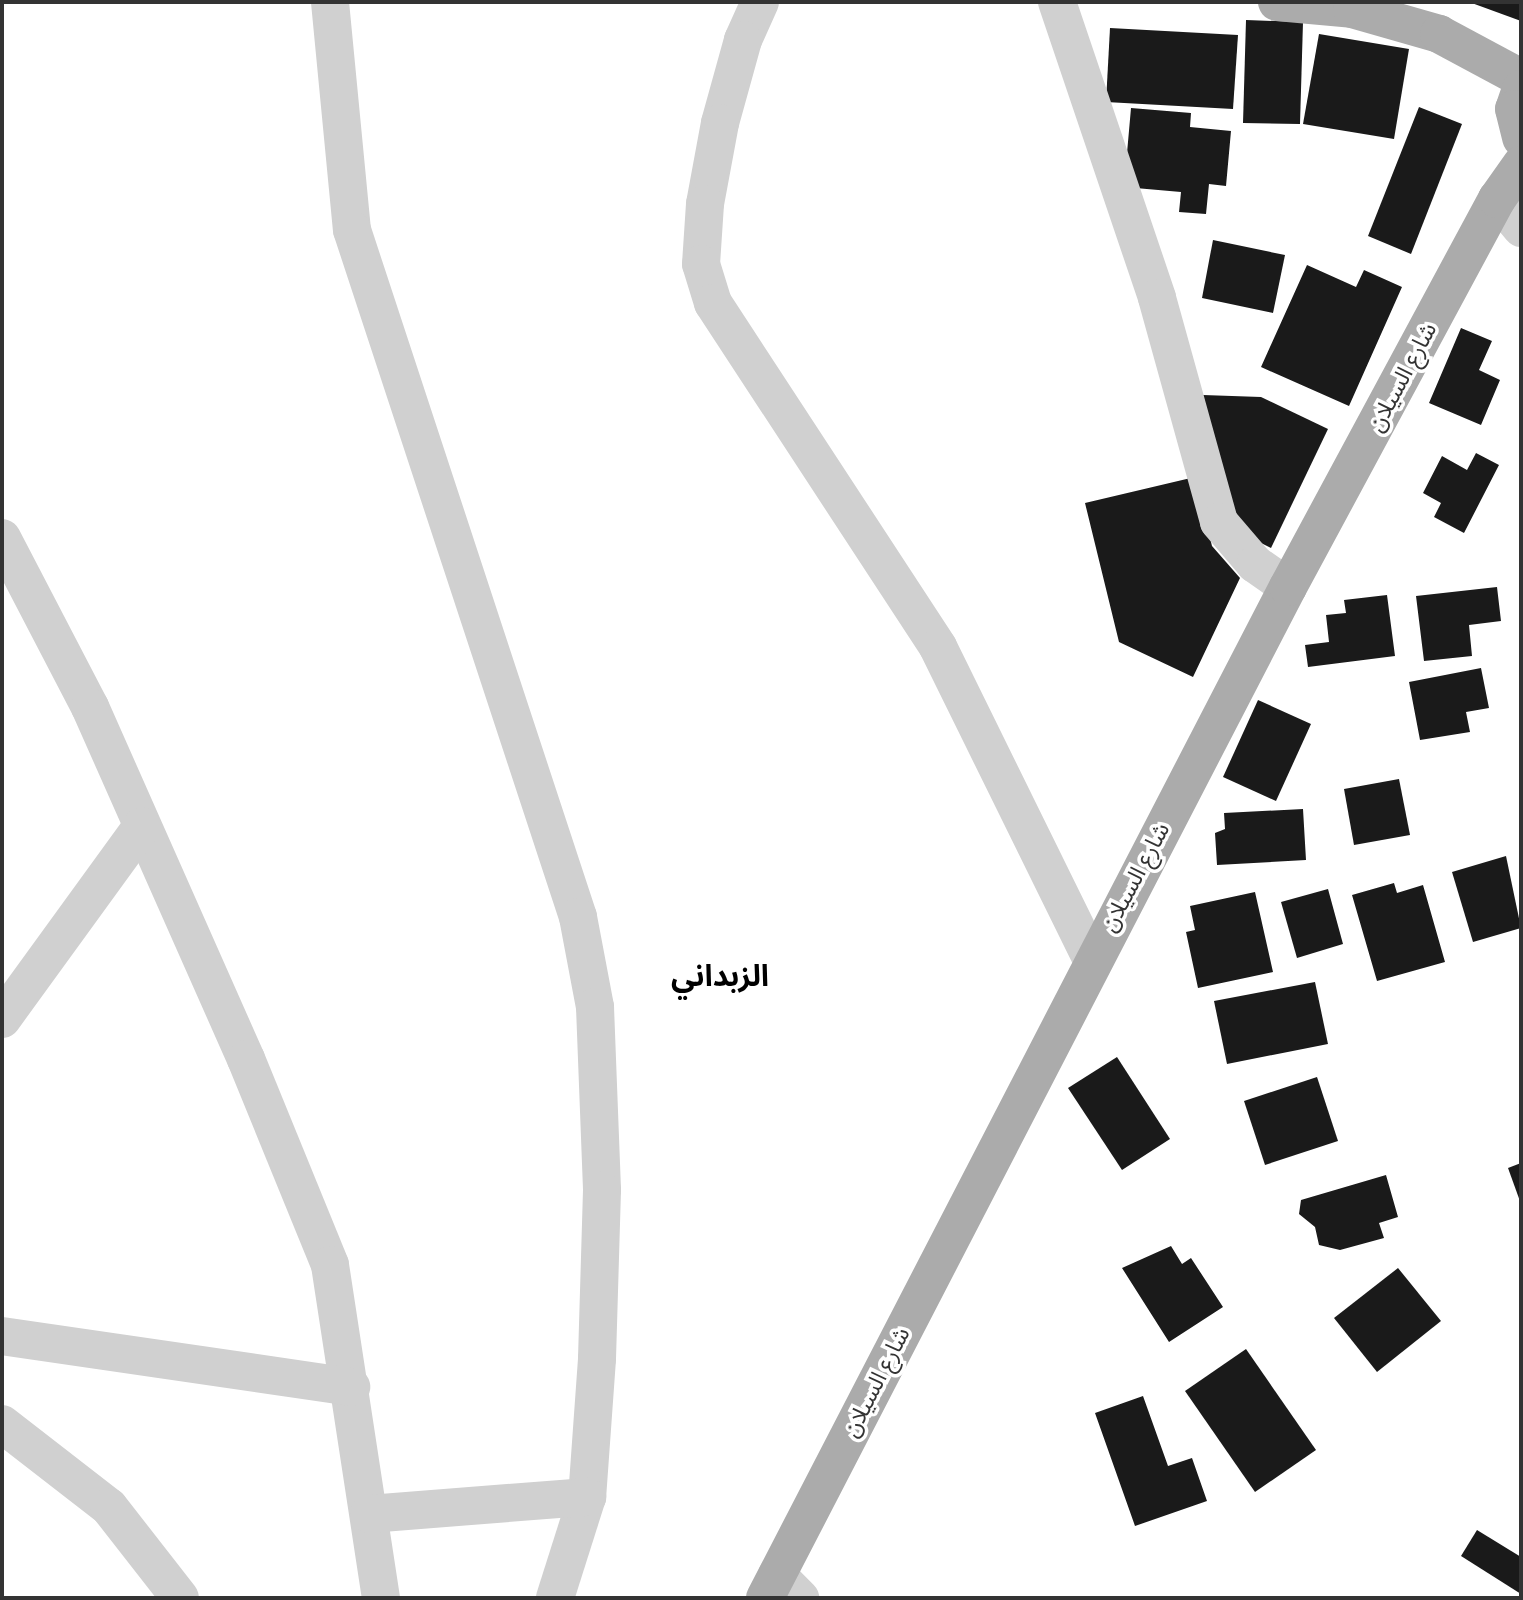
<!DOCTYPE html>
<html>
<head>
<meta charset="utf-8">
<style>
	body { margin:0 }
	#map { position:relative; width:1523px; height:1600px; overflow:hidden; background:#fff; font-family:"Public Sans","Noto Sans Arabic",sans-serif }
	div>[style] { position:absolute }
	.building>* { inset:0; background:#1a1a1a }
	.minor>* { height:38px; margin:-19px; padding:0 19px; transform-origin:19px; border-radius:19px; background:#d0d0d0 }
	.major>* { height:38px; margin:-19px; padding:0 19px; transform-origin:19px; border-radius:19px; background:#ababab }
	span { translate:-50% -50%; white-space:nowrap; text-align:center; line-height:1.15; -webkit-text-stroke:7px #fff; paint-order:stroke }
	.street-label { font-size:23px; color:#333 }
	.district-label { font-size:30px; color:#000; font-weight:700 }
	.frame { position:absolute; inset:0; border:4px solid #333; pointer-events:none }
</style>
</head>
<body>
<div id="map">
	<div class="building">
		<div style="clip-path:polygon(1469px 2px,1521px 2px,1521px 21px)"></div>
		<div style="clip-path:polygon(1246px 20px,1303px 22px,1300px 124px,1243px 123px)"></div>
		<div style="clip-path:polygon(1110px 28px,1238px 35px,1233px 109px,1106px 102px)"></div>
		<div style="clip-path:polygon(1319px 34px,1409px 49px,1394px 139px,1303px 124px)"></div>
		<div style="clip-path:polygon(1419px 107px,1462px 124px,1411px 254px,1368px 236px)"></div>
		<div style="clip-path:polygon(1131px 108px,1191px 113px,1190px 127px,1231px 131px,1226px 186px,1209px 184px,1206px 214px,1179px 212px,1181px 192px,1124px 187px)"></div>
		<div style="clip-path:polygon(1213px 240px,1285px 255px,1273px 313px,1202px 298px)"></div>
		<div style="clip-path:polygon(1307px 265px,1356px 287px,1364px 270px,1402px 287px,1349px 406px,1261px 367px)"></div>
		<div style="clip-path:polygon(1461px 328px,1492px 341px,1479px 370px,1500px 380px,1481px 425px,1429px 403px)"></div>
		<div style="clip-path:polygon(1203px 395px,1261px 397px,1328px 429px,1271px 548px,1237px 531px)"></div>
		<div style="clip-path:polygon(1476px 453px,1499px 465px,1464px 533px,1434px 517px,1441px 503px,1423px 493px,1442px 456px,1467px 470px)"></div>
		<div style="clip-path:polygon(1195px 477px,1212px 546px,1240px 578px,1193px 677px,1119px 642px,1085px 503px)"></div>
		<div style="clip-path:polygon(1497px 587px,1501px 621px,1469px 625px,1472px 656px,1424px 661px,1416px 596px)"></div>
		<div style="clip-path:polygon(1387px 595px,1395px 656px,1308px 667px,1305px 645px,1329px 642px,1326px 615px,1346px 613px,1344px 600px)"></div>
		<div style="clip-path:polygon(1481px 668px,1489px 708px,1466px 712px,1470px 732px,1420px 740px,1409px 682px)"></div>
		<div style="clip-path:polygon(1258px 700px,1311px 724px,1276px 801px,1223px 777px)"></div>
		<div style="clip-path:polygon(1399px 779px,1410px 835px,1354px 845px,1344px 789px)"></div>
		<div style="clip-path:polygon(1303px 809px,1306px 860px,1217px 865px,1215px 833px,1225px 829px,1224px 813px)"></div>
		<div style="clip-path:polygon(1506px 856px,1521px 928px,1473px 942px,1452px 872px)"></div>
		<div style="clip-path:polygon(1394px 883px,1397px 893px,1423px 885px,1445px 962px,1377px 981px,1352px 895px)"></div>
		<div style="clip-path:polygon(1328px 889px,1343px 944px,1297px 958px,1281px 902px)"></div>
		<div style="clip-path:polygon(1255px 892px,1273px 972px,1198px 988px,1186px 932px,1195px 930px,1190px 906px)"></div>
		<div style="clip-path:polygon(1315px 982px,1328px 1044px,1227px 1064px,1214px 1001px)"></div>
		<div style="clip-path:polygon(1117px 1057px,1170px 1139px,1122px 1170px,1068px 1088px)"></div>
		<div style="clip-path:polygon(1317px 1077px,1338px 1141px,1265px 1165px,1244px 1101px)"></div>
		<div style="clip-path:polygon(1521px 1163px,1521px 1204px,1508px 1168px)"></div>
		<div style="clip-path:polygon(1386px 1175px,1398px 1217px,1379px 1223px,1384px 1238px,1340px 1250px,1319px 1245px,1315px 1227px,1299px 1214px,1301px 1200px)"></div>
		<div style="clip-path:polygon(1171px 1246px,1182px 1264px,1191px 1258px,1223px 1307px,1169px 1342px,1122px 1268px)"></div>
		<div style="clip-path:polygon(1398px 1268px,1441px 1321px,1377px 1372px,1334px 1318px)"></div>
		<div style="clip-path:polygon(1246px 1349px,1316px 1450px,1255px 1492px,1185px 1391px)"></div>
		<div style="clip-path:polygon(1143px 1396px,1168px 1466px,1192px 1458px,1207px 1501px,1135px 1526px,1095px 1413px)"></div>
		<div style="clip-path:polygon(1477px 1530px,1521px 1557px,1521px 1594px,1461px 1556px)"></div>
	</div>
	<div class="minor">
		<div style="left:330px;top:2px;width:229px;rotate:84.5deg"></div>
		<div style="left:352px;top:230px;width:723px;rotate:71.79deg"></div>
		<div style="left:578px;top:917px;width:92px;rotate:79.3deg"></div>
		<div style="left:595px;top:1007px;width:183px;rotate:87.8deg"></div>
		<div style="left:602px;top:1190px;width:169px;rotate:91.7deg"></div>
		<div style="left:597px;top:1359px;width:138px;rotate:94.1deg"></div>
		<div style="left:587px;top:1497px;width:106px;rotate:107.6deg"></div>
		<div style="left:760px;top:2px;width:42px;rotate:114.1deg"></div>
		<div style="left:743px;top:40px;width:86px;rotate:105.5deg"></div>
		<div style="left:720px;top:123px;width:82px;rotate:100.5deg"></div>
		<div style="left:705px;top:204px;width:60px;rotate:93.8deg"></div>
		<div style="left:701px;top:264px;width:41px;rotate:72.9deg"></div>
		<div style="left:713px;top:303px;width:411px;rotate:56.8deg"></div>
		<div style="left:938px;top:647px;width:349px;rotate:63.8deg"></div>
		<div style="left:1057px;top:2px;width:312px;rotate:71.3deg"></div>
		<div style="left:1157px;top:298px;width:232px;rotate:74.5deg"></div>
		<div style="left:1219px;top:522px;width:55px;rotate:49.4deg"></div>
		<div style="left:1255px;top:564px;width:40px;rotate:34.9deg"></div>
		<div style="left:1497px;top:199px;width:38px;rotate:50deg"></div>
		<div style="left:2px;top:538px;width:191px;rotate:62.5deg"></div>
		<div style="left:90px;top:707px;width:385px;rotate:66.1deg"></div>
		<div style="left:246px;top:1059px;width:222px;rotate:67.8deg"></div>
		<div style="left:330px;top:1265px;width:337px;rotate:81.3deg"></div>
		<div style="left:2px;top:1019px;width:238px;rotate:-54deg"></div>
		<div style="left:2px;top:1336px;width:353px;rotate:8.3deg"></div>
		<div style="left:2px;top:1424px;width:135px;rotate:37.8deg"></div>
		<div style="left:109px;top:1507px;width:115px;rotate:52deg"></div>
		<div style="left:369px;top:1514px;width:219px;rotate:-4.5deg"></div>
		<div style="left:777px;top:1575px;width:33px;rotate:45deg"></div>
	</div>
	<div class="major">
		<div style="left:1277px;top:2px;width:75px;rotate:5.3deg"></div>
		<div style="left:1352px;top:9px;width:91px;rotate:16deg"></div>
		<div style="left:1439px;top:34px;width:93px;rotate:28.2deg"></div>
		<div style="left:1521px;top:89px;width:21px;rotate:109deg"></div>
		<div style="left:1514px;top:109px;width:30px;rotate:76deg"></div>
		<div style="left:765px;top:1598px;width:1138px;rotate:-62.65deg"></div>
		<div style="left:1288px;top:587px;width:441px;rotate:-61.7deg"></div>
		<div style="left:1497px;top:199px;width:42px;rotate:-54.8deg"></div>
	</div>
	<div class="street-label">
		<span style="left:1402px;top:377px;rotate:-62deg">شارع السيلان</span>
		<span style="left:1135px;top:877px;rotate:-62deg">شارع السيلان</span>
		<span style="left:876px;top:1382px;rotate:-63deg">شارع السيلان</span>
	</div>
	<div class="district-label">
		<span style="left:720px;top:975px">الزبداني</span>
	</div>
	<div class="frame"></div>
</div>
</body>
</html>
